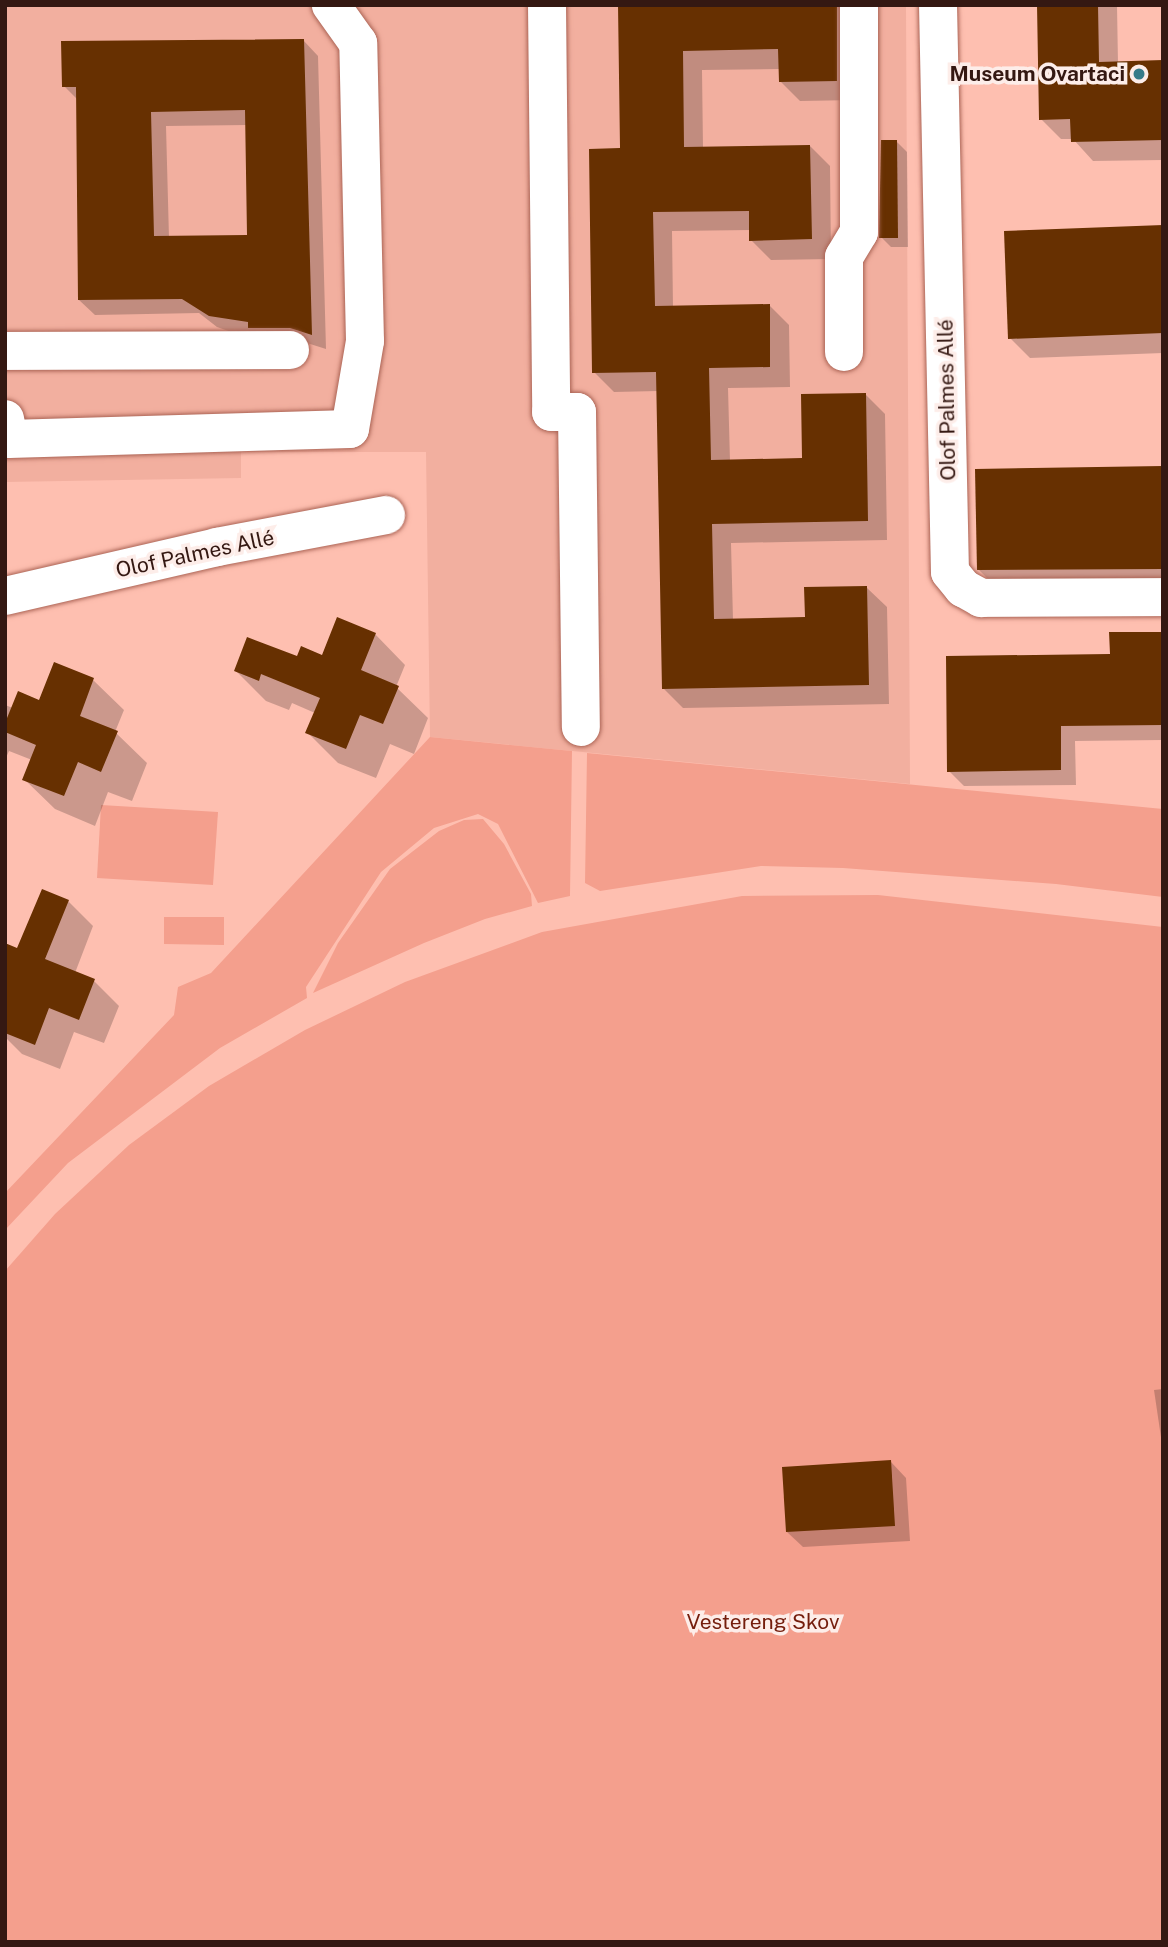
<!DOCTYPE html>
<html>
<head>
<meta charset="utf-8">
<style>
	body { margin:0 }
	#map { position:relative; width:1168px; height:1947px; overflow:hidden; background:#febfb0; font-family:"Public Sans",sans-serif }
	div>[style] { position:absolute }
	.built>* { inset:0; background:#f2af9f }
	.green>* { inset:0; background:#f49f8d }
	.shadow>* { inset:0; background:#0003 }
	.building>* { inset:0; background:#673001 }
	.roads { filter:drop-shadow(0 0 2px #ab6455) drop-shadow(0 0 2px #ab6455) }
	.minor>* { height:38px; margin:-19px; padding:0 19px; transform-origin:19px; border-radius:19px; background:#fff }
	.dots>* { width:19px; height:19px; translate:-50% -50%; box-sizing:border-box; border:4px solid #fdede9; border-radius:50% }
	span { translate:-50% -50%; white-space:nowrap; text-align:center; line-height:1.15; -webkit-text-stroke:7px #fdede9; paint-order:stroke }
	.poi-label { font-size:21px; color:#341812; font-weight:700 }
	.right { translate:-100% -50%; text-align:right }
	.street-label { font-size:21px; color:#341812 }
	.park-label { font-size:21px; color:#741d0c }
	.frame { position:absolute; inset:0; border:7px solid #341812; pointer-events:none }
</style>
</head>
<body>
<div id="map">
	<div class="built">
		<div style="clip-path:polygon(5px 5px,906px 5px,910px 784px,430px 737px,426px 452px,241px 452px,241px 478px,5px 482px)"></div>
	</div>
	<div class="green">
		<div style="clip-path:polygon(430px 737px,572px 751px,570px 896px,538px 903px,498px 824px,478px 814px,434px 828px,381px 872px,306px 987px,307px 998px,220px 1048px,68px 1163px,5px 1230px,5px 1193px,174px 1015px,178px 987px,211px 973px)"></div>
		<div style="clip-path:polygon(587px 753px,1163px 809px,1163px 897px,1056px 884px,843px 868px,761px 866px,600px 891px,585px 883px)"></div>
		<div style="clip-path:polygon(101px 805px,218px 812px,213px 885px,97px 878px)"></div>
		<div style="clip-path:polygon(483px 819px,504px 844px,531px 894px,532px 906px,485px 919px,424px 943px,313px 993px,338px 943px,390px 869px,439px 831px,464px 820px)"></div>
		<div style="clip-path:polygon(878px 895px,1163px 927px,1163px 1942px,5px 1942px,5px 1271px,55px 1214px,129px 1145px,209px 1086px,305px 1030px,405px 982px,542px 932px,742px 896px)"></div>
		<div style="clip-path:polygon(164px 917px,224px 917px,224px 945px,164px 944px)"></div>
	</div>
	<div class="shadow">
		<div style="clip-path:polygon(619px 5px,860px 5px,856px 100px,800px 101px,780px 81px,780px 69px,702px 70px,703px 148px,810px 146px,830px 166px,831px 259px,771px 260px,751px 240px,751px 230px,672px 231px,673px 307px,769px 305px,789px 325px,790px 387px,728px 388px,730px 461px,804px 460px,865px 394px,885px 414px,887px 540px,731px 543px,733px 620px,806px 619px,867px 588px,887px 607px,889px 704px,683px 708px,663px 688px,658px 391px,614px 392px,594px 372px,622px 150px)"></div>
		<div style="clip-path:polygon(1039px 5px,1117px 5px,1118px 63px,1163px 62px,1163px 5px,1163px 160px,1093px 161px,1073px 139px,1061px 139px,1041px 119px)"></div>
		<div style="clip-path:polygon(evenodd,303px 40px,318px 56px,326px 349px,307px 343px,237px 334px,217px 327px,199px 313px,95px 315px,79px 300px,78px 100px,64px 86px,303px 40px,247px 125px,249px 236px,169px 238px,166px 126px,247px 125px)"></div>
		<div style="clip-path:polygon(897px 142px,907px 152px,908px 247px,891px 247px,881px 237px)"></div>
		<div style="clip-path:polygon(1163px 227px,1163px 353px,1030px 358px,1010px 338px)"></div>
		<div style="clip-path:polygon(1163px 468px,1163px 589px,999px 590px,979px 570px)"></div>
		<div style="clip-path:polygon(1163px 633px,1163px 740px,1075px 741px,1076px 785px,964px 786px,949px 771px,1111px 656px)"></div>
		<div style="clip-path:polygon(375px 634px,405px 665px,396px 687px,428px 718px,414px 754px,390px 744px,376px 778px,338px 763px,308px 733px,315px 713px,292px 703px,289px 710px,266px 701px,236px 671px,298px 658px,323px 657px)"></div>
		<div style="clip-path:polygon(93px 680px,124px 710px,115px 732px,147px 763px,132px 801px,108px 792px,95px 826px,55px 809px,24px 779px,32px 760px,9px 751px,5px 760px,5px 705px,13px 708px,40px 702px)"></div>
		<div style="clip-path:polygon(68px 901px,93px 926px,75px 973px,94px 981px,119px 1006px,104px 1043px,74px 1032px,60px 1069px,22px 1054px,5px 1037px,5px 1009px,18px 950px)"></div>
		<div style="clip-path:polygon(1163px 1389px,1163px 1451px,1154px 1390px)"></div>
		<div style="clip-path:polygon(891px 1462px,906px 1478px,910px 1541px,803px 1547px,787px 1532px)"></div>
	</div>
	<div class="building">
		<div style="clip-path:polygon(618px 5px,837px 5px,837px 81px,779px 82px,778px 49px,683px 51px,684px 147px,810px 145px,812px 239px,749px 241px,749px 211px,653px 212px,655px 306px,770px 304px,770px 367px,709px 368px,711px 460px,802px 458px,801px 394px,866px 393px,868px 521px,712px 524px,714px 619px,805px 617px,804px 587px,867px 586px,869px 685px,662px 689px,656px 372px,592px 373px,589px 149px,620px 148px)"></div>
		<div style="clip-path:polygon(1037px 5px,1098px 5px,1099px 62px,1163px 60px,1163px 140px,1071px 142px,1070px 119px,1039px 120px)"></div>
		<div style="clip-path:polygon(evenodd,304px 39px,312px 335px,290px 328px,248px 328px,248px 322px,209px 316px,182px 299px,78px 300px,76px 87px,62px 87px,61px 41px,304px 39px,245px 110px,247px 235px,154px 236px,151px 112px,245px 110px)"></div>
		<div style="clip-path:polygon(881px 140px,897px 140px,898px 238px,879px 238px)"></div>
		<div style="clip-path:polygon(1163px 225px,1163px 333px,1008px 339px,1004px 231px)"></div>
		<div style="clip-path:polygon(1163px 466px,1163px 569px,977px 570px,975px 469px)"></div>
		<div style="clip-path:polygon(337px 617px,376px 633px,361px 670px,399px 686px,383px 724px,360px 715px,346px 749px,305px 733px,320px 698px,261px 674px,259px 681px,234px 671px,247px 637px,297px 656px,301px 646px,322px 655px)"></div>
		<div style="clip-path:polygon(1109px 632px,1163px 632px,1163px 725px,1061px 726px,1061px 770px,947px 772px,946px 656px,1110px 654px)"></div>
		<div style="clip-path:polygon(54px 662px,94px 678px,80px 716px,118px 731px,101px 772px,78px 762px,64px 796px,22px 780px,36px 745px,5px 732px,5px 723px,18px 691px,39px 700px)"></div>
		<div style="clip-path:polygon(42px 889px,69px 900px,45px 959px,95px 979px,79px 1020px,49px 1008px,35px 1045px,5px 1033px,5px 943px,17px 948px)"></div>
		<div style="clip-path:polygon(891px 1460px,895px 1526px,786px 1532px,782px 1467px)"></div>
	</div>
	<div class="roads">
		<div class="minor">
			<div style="left:547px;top:5px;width:407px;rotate:89.4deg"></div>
			<div style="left:551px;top:412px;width:26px"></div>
			<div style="left:577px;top:412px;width:315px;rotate:89.3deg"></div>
			<div style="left:938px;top:5px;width:567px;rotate:88.79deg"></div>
			<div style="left:950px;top:572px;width:21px;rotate:51deg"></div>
			<div style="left:963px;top:588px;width:21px;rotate:29deg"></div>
			<div style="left:981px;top:598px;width:182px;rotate:-0.3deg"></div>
			<div style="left:5px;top:351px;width:285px;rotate:-0.2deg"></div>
			<div style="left:844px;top:352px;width:95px;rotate:-90deg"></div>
			<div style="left:844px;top:257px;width:29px;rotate:-59deg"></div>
			<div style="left:859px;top:232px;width:227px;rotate:-90deg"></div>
			<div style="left:5px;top:419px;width:20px;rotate:79deg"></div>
			<div style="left:9px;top:439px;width:341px;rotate:-1.7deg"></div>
			<div style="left:350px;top:429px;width:89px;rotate:-80.3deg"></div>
			<div style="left:365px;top:341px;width:298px;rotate:-91.3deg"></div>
			<div style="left:358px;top:43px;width:47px;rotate:-125.4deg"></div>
			<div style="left:5px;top:596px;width:218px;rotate:-13deg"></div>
			<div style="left:217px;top:547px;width:172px;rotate:-10.7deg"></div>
		</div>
	</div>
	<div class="dots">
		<div style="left:1139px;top:74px;background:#367b89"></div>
	</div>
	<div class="poi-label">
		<span class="right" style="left:1125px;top:74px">Museum Ovartaci</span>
	</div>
	<div class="street-label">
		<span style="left:947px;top:400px;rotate:-91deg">Olof Palmes Allé</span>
		<span style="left:195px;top:554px;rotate:-12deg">Olof Palmes Allé</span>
	</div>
	<div class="park-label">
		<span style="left:763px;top:1622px">Vestereng Skov</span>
	</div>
	<div class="frame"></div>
</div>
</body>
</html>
